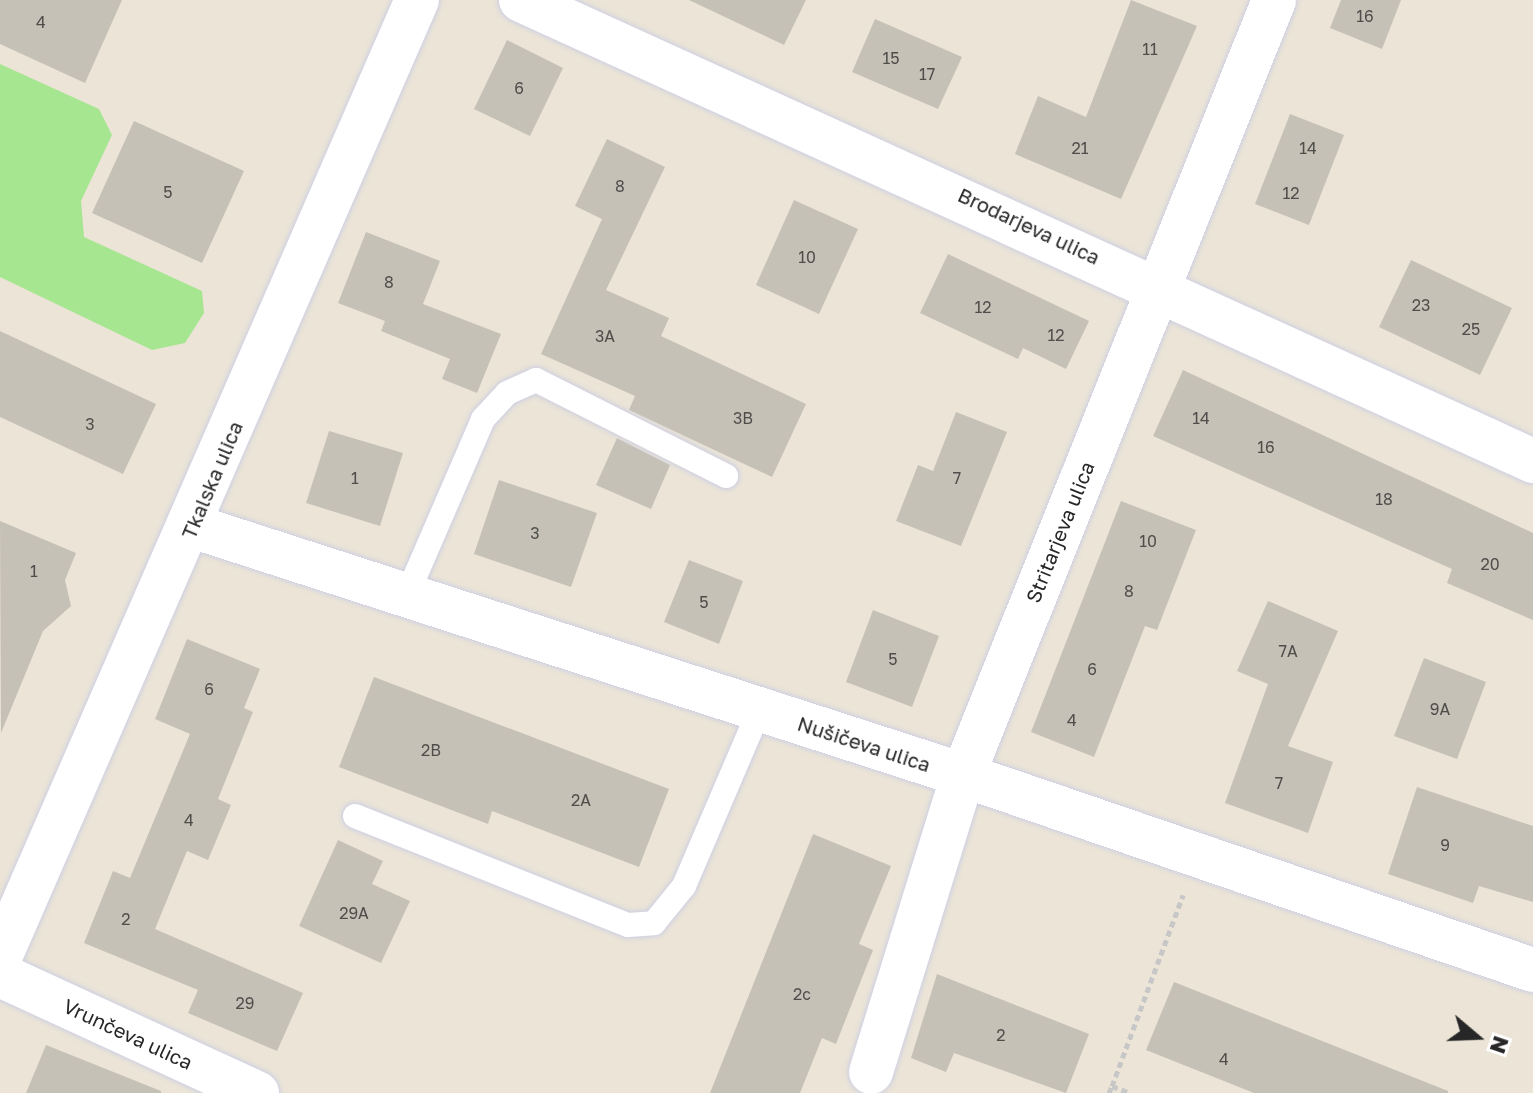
<!DOCTYPE html>
<html>
<head>
<meta charset="utf-8">
<style>
	body { margin:0 }
	#map { position:relative; width:1533px; height:1093px; overflow:hidden; background:#ebe4d7; font-family:"Golos Text",sans-serif }
	div>[style] { position:absolute }
	.green>* { inset:0; background:#a7e690 }
	.building>* { inset:0; background:#c6c1b7 }
	.path>* { height:5px; margin-top:-2.5px; transform-origin:0; background:repeating-linear-gradient(90deg,#c7c7c7 0 6px,transparent 0 10px) }
	.roads { filter:drop-shadow(0 0 2px #cdcfe2) drop-shadow(0 0 2px #cdcfe2) }
	.lane>* { height:24px; margin:-12px; padding:0 12px; transform-origin:12px; border-radius:12px; background:#fff }
	.street>* { height:44px; margin:-22px; padding:0 22px; transform-origin:22px; border-radius:22px; background:#fff }
	span { translate:-50% -50%; white-space:nowrap; text-align:center; line-height:1.15; -webkit-text-stroke:6px #fff; paint-order:stroke }
	.number-label { font-size:16px; color:#4f4e4b }
	.number-label span { -webkit-text-stroke-width:0 }
	.street-label { font-size:20px; color:#272727 }
	.north { position:absolute; left:1437px; top:997px; width:80px; height:80px; -webkit-text-stroke:6px #fff; paint-order:stroke; rotate:109deg; font-size:22px; font-weight:700; line-height:32px; text-align:center; color:#272727 }
	.north::after { content:''; display:block; margin:auto; width:28px; height:36px; background:#272727; clip-path:polygon(50% 0,100% 100%,50% 72%,0 100%) }
</style>
</head>
<body>
<div id="map">
	<div class="green">
		<div style="clip-path:polygon(0 64px,99px 109px,112px 135px,81px 201px,84px 237px,202px 291px,204px 313px,185px 343px,152px 350px,0 277px)"></div>
	</div>
	<div class="building">
		<div style="clip-path:polygon(0 0,122px 0,85px 83px,0 44px)"></div>
		<div style="clip-path:polygon(689px 0,806px 0,784px 45px)"></div>
		<div style="clip-path:polygon(1131px 0,1197px 26px,1121px 199px,1015px 154px,1038px 96px,1086px 117px)"></div>
		<div style="clip-path:polygon(1341px 0,1401px 0,1382px 49px,1330px 28px)"></div>
		<div style="clip-path:polygon(875px 19px,962px 57px,938px 109px,852px 72px)"></div>
		<div style="clip-path:polygon(507px 40px,563px 68px,530px 136px,474px 109px)"></div>
		<div style="clip-path:polygon(1290px 114px,1344px 135px,1309px 225px,1255px 204px)"></div>
		<div style="clip-path:polygon(134px 121px,244px 171px,202px 263px,92px 213px)"></div>
		<div style="clip-path:polygon(607px 139px,665px 167px,606px 290px,669px 318px,661px 336px,806px 404px,772px 477px,629px 410px,635px 396px,541px 354px,602px 219px,575px 206px)"></div>
		<div style="clip-path:polygon(794px 200px,858px 229px,819px 314px,756px 285px)"></div>
		<div style="clip-path:polygon(366px 232px,440px 261px,423px 304px,501px 334px,477px 393px,442px 379px,450px 359px,381px 331px,385px 321px,338px 303px)"></div>
		<div style="clip-path:polygon(948px 254px,1089px 321px,1066px 369px,1023px 348px,1018px 359px,920px 313px)"></div>
		<div style="clip-path:polygon(1411px 260px,1512px 308px,1480px 375px,1379px 327px)"></div>
		<div style="clip-path:polygon(0 331px,156px 404px,123px 474px,0 417px)"></div>
		<div style="clip-path:polygon(1183px 370px,1533px 533px,1533px 620px,1447px 583px,1452px 569px,1153px 436px)"></div>
		<div style="clip-path:polygon(956px 412px,1007px 432px,961px 546px,896px 521px,918px 465px,933px 471px)"></div>
		<div style="clip-path:polygon(329px 431px,403px 453px,380px 526px,306px 503px)"></div>
		<div style="clip-path:polygon(617px 438px,670px 465px,651px 509px,596px 485px)"></div>
		<div style="clip-path:polygon(499px 480px,597px 513px,571px 587px,474px 554px)"></div>
		<div style="clip-path:polygon(1121px 501px,1196px 530px,1157px 630px,1145px 626px,1094px 757px,1031px 732px)"></div>
		<div style="clip-path:polygon(0 521px,76px 553px,65px 580px,71px 606px,43px 631px,1px 733px)"></div>
		<div style="clip-path:polygon(689px 560px,743px 581px,719px 644px,664px 622px)"></div>
		<div style="clip-path:polygon(1268px 601px,1338px 631px,1288px 746px,1333px 762px,1308px 833px,1225px 803px,1268px 684px,1237px 671px)"></div>
		<div style="clip-path:polygon(873px 610px,939px 636px,912px 707px,846px 682px)"></div>
		<div style="clip-path:polygon(187px 639px,260px 669px,244px 708px,253px 712px,218px 799px,231px 805px,208px 860px,187px 851px,155px 929px,303px 993px,277px 1051px,188px 1013px,198px 990px,84px 943px,113px 871px,130px 878px,190px 734px,155px 719px)"></div>
		<div style="clip-path:polygon(1424px 658px,1486px 682px,1457px 759px,1394px 736px)"></div>
		<div style="clip-path:polygon(374px 677px,669px 789px,639px 867px,492px 811px,488px 824px,339px 767px)"></div>
		<div style="clip-path:polygon(1417px 787px,1533px 826px,1533px 902px,1479px 886px,1473px 903px,1388px 874px)"></div>
		<div style="clip-path:polygon(813px 834px,891px 866px,859px 944px,873px 950px,836px 1044px,822px 1038px,800px 1093px,710px 1093px)"></div>
		<div style="clip-path:polygon(338px 840px,383px 861px,372px 884px,410px 901px,381px 963px,299px 926px)"></div>
		<div style="clip-path:polygon(937px 974px,1089px 1034px,1066px 1093px,954px 1053px,946px 1072px,911px 1058px)"></div>
		<div style="clip-path:polygon(1174px 982px,1448px 1091px,1448px 1093px,1254px 1093px,1146px 1050px)"></div>
		<div style="clip-path:polygon(46px 1045px,161px 1091px,161px 1093px,26px 1093px)"></div>
	</div>
	<div class="path">
		<div style="left:1112px;top:1086px;width:204px;rotate:-69.6deg"></div>
		<div style="left:1109px;top:1093px;width:8px;rotate:-67deg"></div>
		<div style="left:1112px;top:1086px;width:19px;rotate:21deg"></div>
	</div>
	<div class="roads">
		<div class="lane">
			<div style="left:407px;top:595px;width:192px;rotate:-66.6deg"></div>
			<div style="left:483px;top:419px;width:35px;rotate:-47deg"></div>
			<div style="left:507px;top:393px;width:32px;rotate:-24deg"></div>
			<div style="left:536px;top:380px;width:213px;rotate:26.8deg"></div>
			<div style="left:355px;top:816px;width:294px;rotate:21.8deg"></div>
			<div style="left:628px;top:925px;width:26px;rotate:-4deg"></div>
			<div style="left:654px;top:923px;width:48px;rotate:-51deg"></div>
			<div style="left:684px;top:886px;width:190px;rotate:-66.8deg"></div>
		</div>
		<div class="street">
			<div style="left:521px;top:0;width:1112px;rotate:24.49deg"></div>
			<div style="left:192px;top:526px;width:810px;rotate:17.9deg"></div>
			<div style="left:963px;top:775px;width:602px;rotate:18.89deg"></div>
			<div style="left:0;top:957px;width:1044px;rotate:-66.46deg"></div>
			<div style="left:0;top:975px;width:283px;rotate:24.7deg"></div>
			<div style="left:871px;top:1072px;width:311px;rotate:-72.8deg"></div>
			<div style="left:963px;top:775px;width:835px;rotate:-68.13deg"></div>
		</div>
	</div>
	<div class="number-label">
		<span style="left:1365px;top:16px">16</span>
		<span style="left:41px;top:22px">4</span>
		<span style="left:1150px;top:49px">11</span>
		<span style="left:891px;top:58px">15</span>
		<span style="left:927px;top:74px">17</span>
		<span style="left:519px;top:88px">6</span>
		<span style="left:1080px;top:148px">21</span>
		<span style="left:1308px;top:148px">14</span>
		<span style="left:620px;top:186px">8</span>
		<span style="left:168px;top:192px">5</span>
		<span style="left:1291px;top:193px">12</span>
		<span style="left:807px;top:257px">10</span>
		<span style="left:389px;top:282px">8</span>
		<span style="left:1421px;top:305px">23</span>
		<span style="left:983px;top:307px">12</span>
		<span style="left:1471px;top:329px">25</span>
		<span style="left:1056px;top:335px">12</span>
		<span style="left:605px;top:336px">3A</span>
		<span style="left:743px;top:418px">3B</span>
		<span style="left:1201px;top:418px">14</span>
		<span style="left:90px;top:424px">3</span>
		<span style="left:1266px;top:447px">16</span>
		<span style="left:355px;top:478px">1</span>
		<span style="left:957px;top:478px">7</span>
		<span style="left:1384px;top:499px">18</span>
		<span style="left:535px;top:533px">3</span>
		<span style="left:1148px;top:541px">10</span>
		<span style="left:1490px;top:564px">20</span>
		<span style="left:34px;top:571px">1</span>
		<span style="left:1129px;top:591px">8</span>
		<span style="left:704px;top:602px">5</span>
		<span style="left:1288px;top:651px">7A</span>
		<span style="left:893px;top:659px">5</span>
		<span style="left:1092px;top:669px">6</span>
		<span style="left:209px;top:689px">6</span>
		<span style="left:1440px;top:709px">9A</span>
		<span style="left:1072px;top:720px">4</span>
		<span style="left:431px;top:750px">2B</span>
		<span style="left:1279px;top:783px">7</span>
		<span style="left:581px;top:800px">2A</span>
		<span style="left:189px;top:820px">4</span>
		<span style="left:1445px;top:845px">9</span>
		<span style="left:354px;top:913px">29A</span>
		<span style="left:126px;top:919px">2</span>
		<span style="left:802px;top:994px">2c</span>
		<span style="left:245px;top:1003px">29</span>
		<span style="left:1001px;top:1035px">2</span>
		<span style="left:1224px;top:1059px">4</span>
	</div>
	<div class="street-label">
		<span style="left:1029px;top:226px;rotate:25deg">Brodarjeva ulica</span>
		<span style="left:212px;top:480px;rotate:-67deg">Tkalska ulica</span>
		<span style="left:1060px;top:532px;rotate:-68deg">Stritarjeva ulica</span>
		<span style="left:864px;top:744px;rotate:18deg">Nušičeva ulica</span>
		<span style="left:128px;top:1034px;rotate:25deg">Vrunčeva ulica</span>
	</div>
	<div class="north">N</div>
</div>
</body>
</html>
